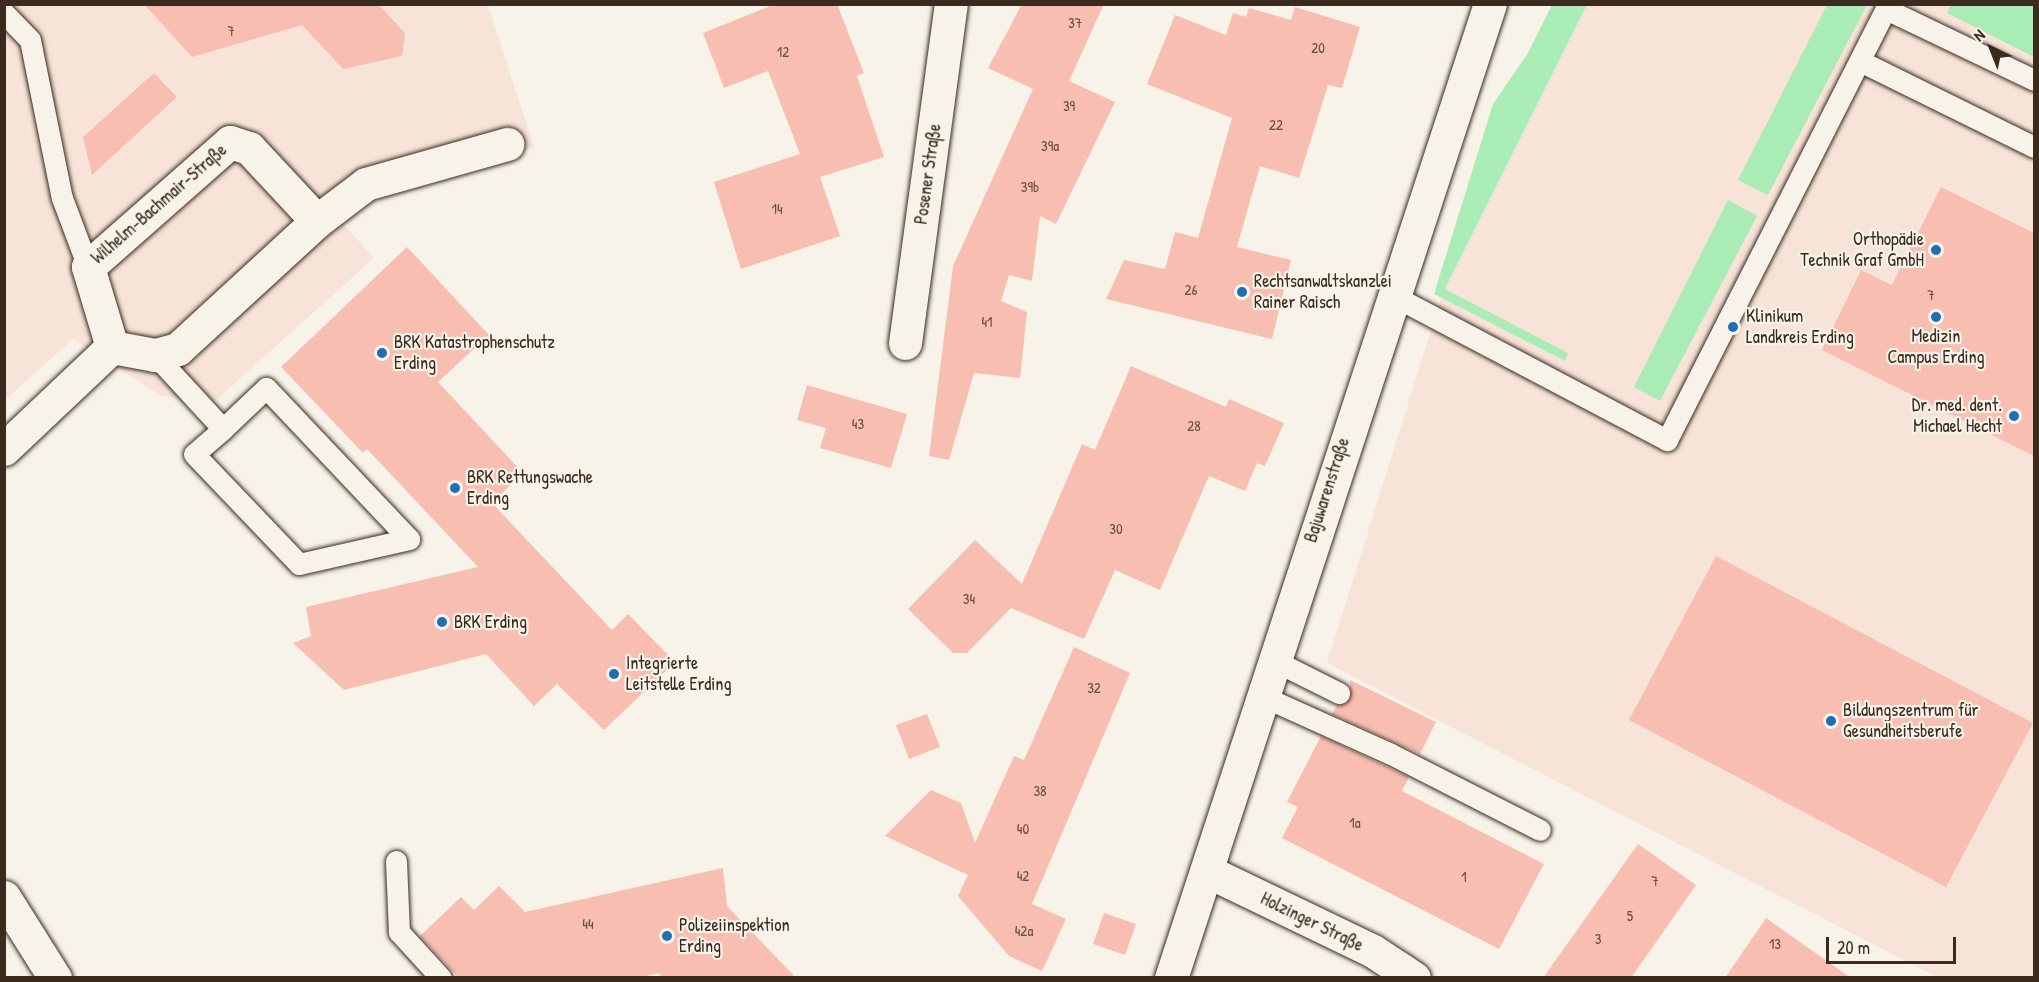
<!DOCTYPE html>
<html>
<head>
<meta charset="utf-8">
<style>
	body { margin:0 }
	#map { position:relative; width:2039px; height:982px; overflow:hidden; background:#f7f3e8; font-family:"Patrick Hand",sans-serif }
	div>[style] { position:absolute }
	.built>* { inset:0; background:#f7e3d8 }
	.green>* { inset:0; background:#aaecb6 }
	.building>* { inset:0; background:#f8beb2 }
	.roads { filter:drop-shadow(0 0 2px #3b2a1e) drop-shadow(0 0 2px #3b2a1e) }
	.lane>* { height:21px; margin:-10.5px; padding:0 10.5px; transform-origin:10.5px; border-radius:10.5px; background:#f7f3e8 }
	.street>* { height:33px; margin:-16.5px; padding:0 16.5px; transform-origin:16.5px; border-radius:16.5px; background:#f7f3e8 }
	.secondary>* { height:33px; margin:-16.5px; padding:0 16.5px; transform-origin:16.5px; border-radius:16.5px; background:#f7f3e8 }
	.dots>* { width:16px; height:16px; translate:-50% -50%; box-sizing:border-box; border:3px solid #f7f3e8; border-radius:50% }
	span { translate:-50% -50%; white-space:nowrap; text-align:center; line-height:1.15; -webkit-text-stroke:4.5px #f7f3e8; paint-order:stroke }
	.number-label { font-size:15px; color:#6a4f43 }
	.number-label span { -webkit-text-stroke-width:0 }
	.street-label { font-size:18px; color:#3b2a1e }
	.poi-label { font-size:18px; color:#3b2a1e }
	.right { translate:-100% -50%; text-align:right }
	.left { translate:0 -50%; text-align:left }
	.frame { position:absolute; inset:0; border:6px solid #3b2a1e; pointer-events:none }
	.north { position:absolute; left:1961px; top:18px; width:60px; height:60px; -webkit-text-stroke:4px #f7f3e8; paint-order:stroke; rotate:317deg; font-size:16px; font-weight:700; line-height:24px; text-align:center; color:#3b2a1e }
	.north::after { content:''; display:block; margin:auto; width:21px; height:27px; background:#3b2a1e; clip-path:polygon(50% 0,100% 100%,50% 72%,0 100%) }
	.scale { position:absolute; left:1826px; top:937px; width:130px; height:27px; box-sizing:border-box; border:3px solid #3b2a1e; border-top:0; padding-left:8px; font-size:18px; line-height:21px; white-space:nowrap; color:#3b2a1e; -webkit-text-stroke:4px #f7f3e8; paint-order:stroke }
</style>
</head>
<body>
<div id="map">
	<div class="built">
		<div style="clip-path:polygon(5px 5px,488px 5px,534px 147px,376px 194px,343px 224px,374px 258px,216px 400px,161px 396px,73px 339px,5px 400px)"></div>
		<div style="clip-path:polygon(1587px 5px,2034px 5px,2034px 977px,1937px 977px,1327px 663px,1444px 289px)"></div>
	</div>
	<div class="green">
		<div style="clip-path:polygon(1951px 4px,2034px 5px,2034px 57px,1947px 13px)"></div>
		<div style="clip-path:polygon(1552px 5px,1587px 5px,1445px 289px,1568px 353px,1565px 361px,1434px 294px,1493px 104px,1528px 53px)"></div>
		<div style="clip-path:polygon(1827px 5px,1867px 5px,1768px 195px,1738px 180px)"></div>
		<div style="clip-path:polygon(1728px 200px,1757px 216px,1660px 401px,1634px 387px)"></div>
	</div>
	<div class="building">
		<div style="clip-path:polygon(144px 4px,378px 4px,405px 33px,402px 56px,343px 69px,302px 25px,192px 57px)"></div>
		<div style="clip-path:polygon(775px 4px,837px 4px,864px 73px,857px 76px,884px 157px,820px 177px,840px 236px,741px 269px,714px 182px,800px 154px,768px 71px,724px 88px,703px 33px)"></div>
		<div style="clip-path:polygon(1022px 4px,1104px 4px,1069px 81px,1115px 102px,1056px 224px,1040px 216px,1032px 281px,1009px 275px,1001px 301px,1027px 312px,1020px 378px,974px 373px,949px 460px,929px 456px,953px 266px,1033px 89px,988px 68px)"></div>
		<div style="clip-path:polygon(1295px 7px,1360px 27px,1342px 88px,1328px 85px,1299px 178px,1260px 166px,1237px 247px,1291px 260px,1272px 339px,1106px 299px,1124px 260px,1165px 269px,1175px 232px,1198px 238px,1232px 118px,1147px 84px,1175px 15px,1226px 35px,1233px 13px,1246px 17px,1249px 8px,1291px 20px)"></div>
		<div style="clip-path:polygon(154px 73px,177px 97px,92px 175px,83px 137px)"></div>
		<div style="clip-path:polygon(1941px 187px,2034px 233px,2034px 456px,1822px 350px,1861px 270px,1892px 285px)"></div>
		<div style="clip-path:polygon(407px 247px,489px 335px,438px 382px,523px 473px,492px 503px,612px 630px,628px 614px,675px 662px,604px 730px,557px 684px,534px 706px,486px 654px,344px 690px,293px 643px,311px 636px,306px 607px,478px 567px,367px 449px,363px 453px,281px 367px)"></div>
		<div style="clip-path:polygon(1131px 366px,1226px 407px,1229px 399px,1284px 423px,1265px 466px,1257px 463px,1245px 491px,1209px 476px,1160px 590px,1115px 570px,1084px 639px,1011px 608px,967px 653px,953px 653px,908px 609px,975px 540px,1022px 584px,1082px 444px,1095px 450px)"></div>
		<div style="clip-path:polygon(807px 385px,907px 414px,891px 468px,820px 448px,826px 428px,797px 420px)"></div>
		<div style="clip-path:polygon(1716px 556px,2033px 723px,1946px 887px,1629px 720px)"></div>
		<div style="clip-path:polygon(1074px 647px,1130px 673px,1032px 904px,1066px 919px,1042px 971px,1009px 956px,958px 896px,968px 875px,885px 836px,931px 790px,961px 803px,975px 843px,1014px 756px,1024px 760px)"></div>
		<div style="clip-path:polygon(1350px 680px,1436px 722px,1420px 754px,1332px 714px,1337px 705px,1350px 699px)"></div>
		<div style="clip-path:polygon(927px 714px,940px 747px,909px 759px,896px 725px)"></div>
		<div style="clip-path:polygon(1321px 736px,1409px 777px,1402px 791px,1544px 864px,1499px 949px,1282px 838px,1298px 807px,1287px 802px)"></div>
		<div style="clip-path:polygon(1638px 844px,1696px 885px,1631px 978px,1543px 978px)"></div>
		<div style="clip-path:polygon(723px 868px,727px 906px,796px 978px,663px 978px,658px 973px,638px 978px,459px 978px,420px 936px,461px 897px,474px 910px,499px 886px,525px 912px)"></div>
		<div style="clip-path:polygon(1104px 913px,1136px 924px,1125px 955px,1093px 944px)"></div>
		<div style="clip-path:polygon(1766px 918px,1851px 978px,1725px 978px)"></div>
	</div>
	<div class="roads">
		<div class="lane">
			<div style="left:1886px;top:9px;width:164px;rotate:25.6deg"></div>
			<div style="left:4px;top:13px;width:37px;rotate:46deg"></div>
			<div style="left:30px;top:40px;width:161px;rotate:78.6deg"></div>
			<div style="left:62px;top:198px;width:74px;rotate:69.4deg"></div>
			<div style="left:1860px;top:61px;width:194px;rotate:26.3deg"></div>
			<div style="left:1392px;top:295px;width:311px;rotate:27.8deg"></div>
			<div style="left:1667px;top:440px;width:489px;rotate:-63.1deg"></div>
			<div style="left:155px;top:355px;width:100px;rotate:47.4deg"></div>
			<div style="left:223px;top:429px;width:38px;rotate:139deg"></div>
			<div style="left:194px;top:454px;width:152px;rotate:46.3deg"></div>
			<div style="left:299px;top:564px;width:113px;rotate:-12.8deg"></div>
			<div style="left:409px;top:539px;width:208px;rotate:-133.4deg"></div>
			<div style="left:266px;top:388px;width:59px;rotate:136.4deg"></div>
			<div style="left:1273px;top:660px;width:74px;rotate:26.6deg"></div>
			<div style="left:1262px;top:696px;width:141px;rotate:24.2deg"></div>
			<div style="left:1391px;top:754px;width:167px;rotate:27deg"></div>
			<div style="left:396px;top:861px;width:71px;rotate:87.6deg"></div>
			<div style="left:399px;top:932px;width:62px;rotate:47.6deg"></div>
		</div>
		<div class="street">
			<div style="left:230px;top:142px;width:20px;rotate:18deg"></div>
			<div style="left:249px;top:148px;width:100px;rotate:47deg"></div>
			<div style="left:317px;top:221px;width:189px;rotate:137.4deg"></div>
			<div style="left:178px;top:349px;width:24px;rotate:165deg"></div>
			<div style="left:155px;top:355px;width:44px;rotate:-169.5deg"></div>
			<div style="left:112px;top:347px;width:84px;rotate:-106.7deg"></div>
			<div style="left:88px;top:267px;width:189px;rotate:-41.4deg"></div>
			<div style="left:317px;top:221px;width:61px;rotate:-37.1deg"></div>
			<div style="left:366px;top:184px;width:147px;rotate:-15.8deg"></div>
			<div style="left:905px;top:343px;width:342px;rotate:-82.3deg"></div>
			<div style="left:4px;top:449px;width:149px;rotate:-43.4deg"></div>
			<div style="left:1207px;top:871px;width:184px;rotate:25.7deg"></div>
			<div style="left:1373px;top:951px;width:49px;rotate:33.4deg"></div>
			<div style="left:1171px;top:978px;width:1025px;rotate:-71.87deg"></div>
		</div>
		<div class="secondary">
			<div style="left:4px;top:897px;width:96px;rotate:57.8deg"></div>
		</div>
	</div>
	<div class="dots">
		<div style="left:1936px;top:250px;background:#1f6fb2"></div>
		<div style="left:1242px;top:292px;background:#1f6fb2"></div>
		<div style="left:1936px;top:317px;background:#1f6fb2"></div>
		<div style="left:1733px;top:327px;background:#1f6fb2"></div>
		<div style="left:382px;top:353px;background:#1f6fb2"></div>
		<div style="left:2014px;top:416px;background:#1f6fb2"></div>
		<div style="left:455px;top:488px;background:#1f6fb2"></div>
		<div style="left:442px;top:622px;background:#1f6fb2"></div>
		<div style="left:614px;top:674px;background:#1f6fb2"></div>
		<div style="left:1831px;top:721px;background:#1f6fb2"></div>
		<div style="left:667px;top:936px;background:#1f6fb2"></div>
	</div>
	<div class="number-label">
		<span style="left:1075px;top:23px">37</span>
		<span style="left:231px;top:31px">7</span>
		<span style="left:1318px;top:48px">20</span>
		<span style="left:783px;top:52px">12</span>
		<span style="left:1069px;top:106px">39</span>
		<span style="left:1276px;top:125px">22</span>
		<span style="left:1050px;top:146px">39a</span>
		<span style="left:1030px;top:187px">39b</span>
		<span style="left:777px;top:209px">14</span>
		<span style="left:1191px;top:290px">26</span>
		<span style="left:1931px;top:295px">7</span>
		<span style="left:987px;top:322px">41</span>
		<span style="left:858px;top:424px">43</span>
		<span style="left:1194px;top:426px">28</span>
		<span style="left:1116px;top:529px">30</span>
		<span style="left:969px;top:599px">34</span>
		<span style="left:1094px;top:688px">32</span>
		<span style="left:1040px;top:791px">38</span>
		<span style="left:1355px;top:823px">1a</span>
		<span style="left:1023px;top:829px">40</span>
		<span style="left:1023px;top:876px">42</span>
		<span style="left:1464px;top:877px">1</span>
		<span style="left:1655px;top:881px">7</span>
		<span style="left:1630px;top:916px">5</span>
		<span style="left:588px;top:924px">44</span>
		<span style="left:1024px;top:931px">42a</span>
		<span style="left:1598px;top:939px">3</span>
		<span style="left:1775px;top:944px">13</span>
	</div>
	<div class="street-label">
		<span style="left:928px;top:174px;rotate:-82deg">Posener Straße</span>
		<span style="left:159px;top:204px;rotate:-41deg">Wilhelm-Bachmair-Straße</span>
		<span style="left:1327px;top:490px;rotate:-72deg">Bajuwarenstraße</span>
		<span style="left:1312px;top:922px;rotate:26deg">Holzinger Straße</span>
	</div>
	<div class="poi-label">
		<span class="right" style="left:1924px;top:250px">Orthopädie<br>Technik Graf GmbH</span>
		<span class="left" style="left:1254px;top:292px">Rechtsanwaltskanzlei<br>Rainer Raisch</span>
		<span class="left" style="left:1746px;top:327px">Klinikum<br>Landkreis Erding</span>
		<span style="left:1936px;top:347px">Medizin<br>Campus Erding</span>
		<span class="left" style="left:394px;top:353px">BRK Katastrophenschutz<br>Erding</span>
		<span class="right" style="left:2002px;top:416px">Dr. med. dent.<br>Michael Hecht</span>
		<span class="left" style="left:467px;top:488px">BRK Rettungswache<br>Erding</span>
		<span class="left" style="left:454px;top:622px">BRK Erding</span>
		<span class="left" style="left:626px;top:674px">Integrierte<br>Leitstelle Erding</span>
		<span class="left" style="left:1843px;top:721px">Bildungszentrum für<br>Gesundheitsberufe</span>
		<span class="left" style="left:679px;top:936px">Polizeiinspektion<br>Erding</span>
	</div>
	<div class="frame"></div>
	<div class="north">N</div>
	<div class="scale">20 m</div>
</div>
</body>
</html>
